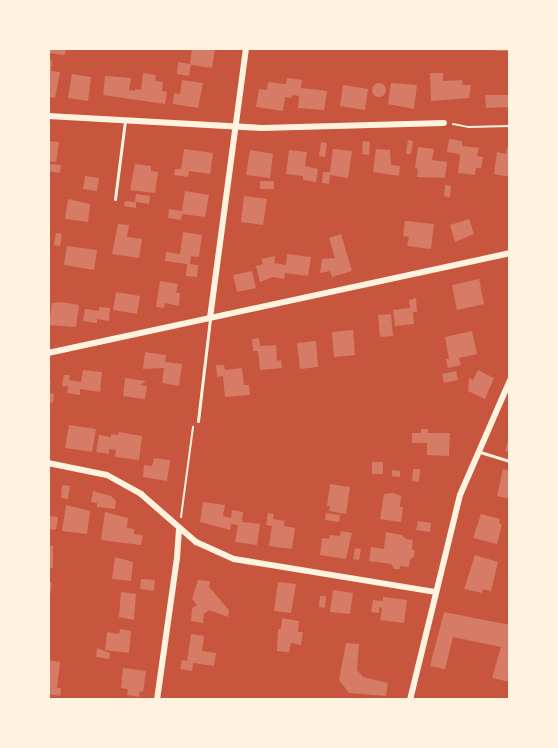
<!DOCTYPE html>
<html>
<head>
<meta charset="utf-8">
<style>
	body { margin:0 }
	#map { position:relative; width:558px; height:748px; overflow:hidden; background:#c8553d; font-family:"Source Serif 4",serif }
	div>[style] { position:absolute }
	.building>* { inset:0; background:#d67c66 }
	.round { border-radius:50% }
	.path>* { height:2px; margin:-1px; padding:0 1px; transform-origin:1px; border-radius:1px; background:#fff3e0 }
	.service>* { height:3px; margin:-1.5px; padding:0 1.5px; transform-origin:1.5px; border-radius:1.5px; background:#fff3e0 }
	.minor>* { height:6px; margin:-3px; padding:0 3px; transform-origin:3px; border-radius:3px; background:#fff3e0 }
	span { translate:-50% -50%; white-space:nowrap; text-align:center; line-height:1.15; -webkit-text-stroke:6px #fff3e0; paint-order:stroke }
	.frame { position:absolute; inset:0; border:50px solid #fff3e0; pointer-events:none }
</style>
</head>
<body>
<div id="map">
	<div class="building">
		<div style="clip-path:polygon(48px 48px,66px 48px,65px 55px,48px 53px)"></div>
		<div style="clip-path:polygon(192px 48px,215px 48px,212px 68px,191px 65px,189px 76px,177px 74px,178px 62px,190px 64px)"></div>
		<div style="clip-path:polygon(496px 48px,510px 48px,510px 51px,495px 51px)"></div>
		<div style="clip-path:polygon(48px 59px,52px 60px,51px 71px,60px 72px,55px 98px,48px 97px)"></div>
		<div style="clip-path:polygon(143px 73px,156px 75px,155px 81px,163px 82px,162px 91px,167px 92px,165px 104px,103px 95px,105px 76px,131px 78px,129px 90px,135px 91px,135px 89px,141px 90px)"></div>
		<div style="clip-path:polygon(430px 73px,443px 73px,443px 81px,462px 80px,463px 85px,471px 85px,469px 98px,431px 101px)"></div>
		<div style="clip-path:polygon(72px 74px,91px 77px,88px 101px,68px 98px)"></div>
		<div style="clip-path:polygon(287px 78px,302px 80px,301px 88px,327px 91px,324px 110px,298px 108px,299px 96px,292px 95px,291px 98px,285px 97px,283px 111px,256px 107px,259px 89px,267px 90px,268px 82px,286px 84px)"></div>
		<div style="clip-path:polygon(182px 80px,203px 83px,198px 108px,173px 104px,174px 93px,180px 94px)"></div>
		<div class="round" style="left:372px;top:83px;width:14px;height:14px"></div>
		<div style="clip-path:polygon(391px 83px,417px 85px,414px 109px,388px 104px)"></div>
		<div style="clip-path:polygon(343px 85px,368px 89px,365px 110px,340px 106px)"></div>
		<div style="clip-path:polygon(485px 95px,510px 95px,510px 107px,486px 108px)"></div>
		<div style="clip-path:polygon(449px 139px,462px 141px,462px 146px,479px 148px,477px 156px,483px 157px,481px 168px,476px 168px,475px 175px,458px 173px,460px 154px,447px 152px)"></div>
		<div style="clip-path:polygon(408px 140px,413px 141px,411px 154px,406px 154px)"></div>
		<div style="clip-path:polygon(48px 141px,59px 142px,56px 162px,48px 161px)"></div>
		<div style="clip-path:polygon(363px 141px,370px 142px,369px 155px,362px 154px)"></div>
		<div style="clip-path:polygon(321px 142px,327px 143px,325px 157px,319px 156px)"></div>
		<div style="clip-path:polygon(418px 147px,434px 149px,432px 160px,447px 162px,445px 178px,417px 177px,418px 169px,415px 168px)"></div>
		<div style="clip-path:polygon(507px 148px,510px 148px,510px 177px,494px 174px,497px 152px,506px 154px)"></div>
		<div style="clip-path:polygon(184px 149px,213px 153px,210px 174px,189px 171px,188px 177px,174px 175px,175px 169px,181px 169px)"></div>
		<div style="clip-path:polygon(333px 149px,352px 151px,348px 178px,330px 175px,329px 184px,322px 183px,323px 172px,330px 172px)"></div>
		<div style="clip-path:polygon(376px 149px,390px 150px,391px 165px,400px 166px,399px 176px,373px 172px)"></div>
		<div style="clip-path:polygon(250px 150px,273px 154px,270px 178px,246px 175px)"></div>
		<div style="clip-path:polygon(289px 150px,307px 152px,305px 166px,318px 169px,316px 182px,303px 180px,303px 176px,286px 174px)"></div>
		<div style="clip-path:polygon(49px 164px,61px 165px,60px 173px,48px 171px)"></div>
		<div style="clip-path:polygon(135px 164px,151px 166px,151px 171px,158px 172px,155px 193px,130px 190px)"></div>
		<div style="clip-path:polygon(85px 176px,99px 178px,97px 191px,83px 189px)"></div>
		<div style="clip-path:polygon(260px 181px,274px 181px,274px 189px,260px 189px)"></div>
		<div style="clip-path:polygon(445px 185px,451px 186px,450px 197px,444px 196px)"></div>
		<div style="clip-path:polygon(185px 191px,209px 195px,205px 217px,182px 214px,181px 220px,168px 218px,169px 209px,182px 211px)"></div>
		<div style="clip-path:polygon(136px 194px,150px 196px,149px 204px,136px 202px,136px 208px,124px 206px,125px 201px,135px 202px)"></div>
		<div style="clip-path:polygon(244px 196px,267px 199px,263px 225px,241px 222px)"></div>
		<div style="clip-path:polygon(68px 199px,90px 204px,88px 222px,65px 219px)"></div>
		<div style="clip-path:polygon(469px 219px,474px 234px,455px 242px,450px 225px)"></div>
		<div style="clip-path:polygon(405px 221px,434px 224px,431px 249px,407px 246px,409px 237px,403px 236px)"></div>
		<div style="clip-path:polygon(118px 224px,129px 225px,127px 237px,142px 239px,139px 258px,112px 254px)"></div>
		<div style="clip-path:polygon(183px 232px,202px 235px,199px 257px,191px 256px,190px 264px,198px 265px,197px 277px,186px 276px,187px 264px,165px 261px,166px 252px,180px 254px)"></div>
		<div style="clip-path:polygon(56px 233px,62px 234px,60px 246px,54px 245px)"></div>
		<div style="clip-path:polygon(341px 234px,352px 271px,332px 277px,330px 271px,320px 273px,322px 259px,335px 258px,329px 238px)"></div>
		<div style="clip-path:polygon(67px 246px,97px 250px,94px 270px,64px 265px)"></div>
		<div style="clip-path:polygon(287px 254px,311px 257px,308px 276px,285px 273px,284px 279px,273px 277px,260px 282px,256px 266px,263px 264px,261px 259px,275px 256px,274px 263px,286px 265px)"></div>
		<div style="clip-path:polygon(252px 271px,256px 288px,237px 292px,233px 275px)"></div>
		<div style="clip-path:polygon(479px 279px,484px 304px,457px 310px,452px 285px)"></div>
		<div style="clip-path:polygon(160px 281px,178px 284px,176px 293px,180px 293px,179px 306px,165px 303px,164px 308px,156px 307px)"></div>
		<div style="clip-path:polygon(116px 292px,140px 296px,137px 314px,113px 310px)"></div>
		<div style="clip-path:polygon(416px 298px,417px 312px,413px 312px,414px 324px,395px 326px,393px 310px,410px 308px,409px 300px)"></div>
		<div style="clip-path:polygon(61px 302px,79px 305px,76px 327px,49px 325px,52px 303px)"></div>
		<div style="clip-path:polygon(99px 307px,110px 308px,109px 321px,97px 319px,97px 323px,83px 321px,85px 309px,99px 311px)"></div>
		<div style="clip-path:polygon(391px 314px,393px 336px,380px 337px,378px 315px)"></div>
		<div style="clip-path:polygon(353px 330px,355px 355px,334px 357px,332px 332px)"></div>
		<div style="clip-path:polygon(472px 331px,477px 354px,459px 358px,461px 365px,448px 368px,446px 359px,449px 359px,445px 337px)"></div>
		<div style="clip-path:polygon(259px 338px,260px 346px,276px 345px,277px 361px,281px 360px,282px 368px,260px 370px,258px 351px,253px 351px,252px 339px)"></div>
		<div style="clip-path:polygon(316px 341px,318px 367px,300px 369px,297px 343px)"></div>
		<div style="clip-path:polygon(145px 352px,166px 355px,165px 362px,182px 364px,179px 386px,162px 383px,164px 368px,143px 369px)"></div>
		<div style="clip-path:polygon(216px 365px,224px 365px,225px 370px,242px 368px,244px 385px,249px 385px,250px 395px,225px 397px,223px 376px,217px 377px)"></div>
		<div style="clip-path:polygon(83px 370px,102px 372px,100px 392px,80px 389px,80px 395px,67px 393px,68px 386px,62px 386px,64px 375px,70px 375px,69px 380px,81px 382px)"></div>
		<div style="clip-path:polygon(478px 370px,494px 378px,485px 399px,468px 391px,469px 378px,473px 380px)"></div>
		<div style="clip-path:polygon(456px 371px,458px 380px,444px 383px,442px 374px)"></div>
		<div style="clip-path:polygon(125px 378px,146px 381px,140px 385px,147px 386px,145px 399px,123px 396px)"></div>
		<div style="clip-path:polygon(48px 381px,51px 381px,49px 393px,54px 394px,53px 403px,48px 402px)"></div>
		<div style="clip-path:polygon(69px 425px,96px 429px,92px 452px,65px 448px)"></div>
		<div style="clip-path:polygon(421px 429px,428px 429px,428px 433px,450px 433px,449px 456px,427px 455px,427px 443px,412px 443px,412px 433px,421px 433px)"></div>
		<div style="clip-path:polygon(119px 432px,142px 436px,139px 460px,115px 457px,116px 450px,109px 449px,109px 454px,96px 452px,99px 435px,111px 437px,111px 434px,118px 435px)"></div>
		<div style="clip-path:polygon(510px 434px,510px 452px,505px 451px)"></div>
		<div style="clip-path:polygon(154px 458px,170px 460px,167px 481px,143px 477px,144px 465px,152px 466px)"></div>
		<div style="clip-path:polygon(372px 462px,383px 462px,383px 474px,372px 474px)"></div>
		<div style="clip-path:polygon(413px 469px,420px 469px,419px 482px,412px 481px)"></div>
		<div style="clip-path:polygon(503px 469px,510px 471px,510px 499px,497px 496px)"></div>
		<div style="clip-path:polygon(392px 470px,400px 471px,400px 477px,392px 476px)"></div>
		<div style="clip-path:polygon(330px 484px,350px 487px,346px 514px,329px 511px,330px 506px,327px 506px)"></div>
		<div style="clip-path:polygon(62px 485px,70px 486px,68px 499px,61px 498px)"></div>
		<div style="clip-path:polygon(93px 491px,111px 496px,116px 501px,115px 509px,97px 507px,97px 503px,91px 502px)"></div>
		<div style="clip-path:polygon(393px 493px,401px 496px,400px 507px,403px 507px,401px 522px,380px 519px,384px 494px)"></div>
		<div style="clip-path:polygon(203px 502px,225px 505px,223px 516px,231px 518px,232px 510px,243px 512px,242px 522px,260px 524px,257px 545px,235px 542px,238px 525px,231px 524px,230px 530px,200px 522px)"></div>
		<div style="clip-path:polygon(66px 505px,90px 511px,87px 534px,62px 531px)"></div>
		<div style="clip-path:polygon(105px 512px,128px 518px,127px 528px,134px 529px,134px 534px,143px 535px,141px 545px,101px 540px)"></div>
		<div style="clip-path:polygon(268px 513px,274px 514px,273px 519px,285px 521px,284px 526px,295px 528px,292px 549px,269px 546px,272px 526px,266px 525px)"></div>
		<div style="clip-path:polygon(326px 513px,340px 515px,339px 522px,325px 520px)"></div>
		<div style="clip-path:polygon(481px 514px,500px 519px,499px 523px,502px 524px,497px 544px,473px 538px)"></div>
		<div style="clip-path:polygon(48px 516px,58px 517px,56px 530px,48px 529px)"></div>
		<div style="clip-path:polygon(418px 521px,431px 523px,430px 532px,416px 530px)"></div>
		<div style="clip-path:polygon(341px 531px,352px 533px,346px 559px,320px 555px,322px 538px,329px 539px,330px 535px,340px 536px)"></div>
		<div style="clip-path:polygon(386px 532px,402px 535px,406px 539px,413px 540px,412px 549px,415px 551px,414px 557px,410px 559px,409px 567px,400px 566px,400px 569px,394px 569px,391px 564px,369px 561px,371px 547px,384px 549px)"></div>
		<div style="clip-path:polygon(48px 545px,53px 546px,53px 568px,48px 567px)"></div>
		<div style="clip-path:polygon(355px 548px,361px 549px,359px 560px,353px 559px)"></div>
		<div style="clip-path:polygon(475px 555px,498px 562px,491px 591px,483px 589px,482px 593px,464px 589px)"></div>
		<div style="clip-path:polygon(115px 557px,133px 562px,131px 581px,112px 579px)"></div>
		<div style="clip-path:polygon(141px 579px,155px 580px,154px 591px,140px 589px)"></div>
		<div style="clip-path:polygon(198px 580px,210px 581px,209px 587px,229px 610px,228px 617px,209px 610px,204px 614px,203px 623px,191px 621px,192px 608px,197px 605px,192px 599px)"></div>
		<div style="clip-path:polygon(48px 582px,52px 583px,49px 603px,48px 603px)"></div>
		<div style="clip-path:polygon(278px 582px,296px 584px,291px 613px,274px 611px)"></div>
		<div style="clip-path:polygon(333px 590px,353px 593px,350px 614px,330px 612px)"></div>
		<div style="clip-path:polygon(121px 592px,136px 594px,134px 620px,119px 617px)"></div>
		<div style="clip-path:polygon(320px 596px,326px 596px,325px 608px,319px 607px)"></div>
		<div style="clip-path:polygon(383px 597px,407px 600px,404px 623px,380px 620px,382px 608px,379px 607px,379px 613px,371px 612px,373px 600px,383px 601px)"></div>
		<div style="clip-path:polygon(444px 612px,510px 625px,510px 682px,492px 678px,501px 647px,453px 637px,445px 669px,430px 666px)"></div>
		<div style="clip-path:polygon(282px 618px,299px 621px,298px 632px,303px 632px,301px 645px,291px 643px,289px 652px,277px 651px,278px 629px,281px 629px)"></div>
		<div style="clip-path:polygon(120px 629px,131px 631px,129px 653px,105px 650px,107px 632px,119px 634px)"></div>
		<div style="clip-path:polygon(191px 634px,204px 636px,202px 651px,216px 653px,214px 666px,193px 663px,192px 671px,180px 669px,182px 660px,187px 661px)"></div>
		<div style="clip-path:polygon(346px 643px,359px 644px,357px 670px,363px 677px,388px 683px,386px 696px,349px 693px,339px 680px)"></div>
		<div style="clip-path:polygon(97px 648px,110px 653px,109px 659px,96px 657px)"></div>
		<div style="clip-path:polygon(48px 660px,60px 662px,57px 688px,61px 688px,60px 696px,48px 694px)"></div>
		<div style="clip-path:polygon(123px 668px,146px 671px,143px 692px,140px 691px,139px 697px,127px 695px,128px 689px,121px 688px)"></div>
	</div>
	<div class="path">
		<div style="left:453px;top:124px;width:15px;rotate:11deg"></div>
		<div style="left:468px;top:127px;width:42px;rotate:-1.4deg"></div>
		<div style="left:181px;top:517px;width:91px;rotate:-82.4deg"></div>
	</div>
	<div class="service">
		<div style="left:115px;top:199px;width:79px;rotate:-82.7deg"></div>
		<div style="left:198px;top:421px;width:103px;rotate:-83.3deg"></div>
		<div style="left:480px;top:452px;width:31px;rotate:17deg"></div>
	</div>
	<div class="minor">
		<div style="left:48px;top:116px;width:214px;rotate:3.2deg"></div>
		<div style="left:262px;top:128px;width:182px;rotate:-1.6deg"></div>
		<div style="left:210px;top:318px;width:272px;rotate:-82.4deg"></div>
		<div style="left:48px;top:353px;width:473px;rotate:-12.2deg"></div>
		<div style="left:48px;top:463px;width:60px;rotate:11.5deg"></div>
		<div style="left:107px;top:475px;width:39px;rotate:29deg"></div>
		<div style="left:141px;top:494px;width:73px;rotate:41.1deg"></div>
		<div style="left:196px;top:542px;width:42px;rotate:24.1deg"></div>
		<div style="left:234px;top:559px;width:205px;rotate:9.3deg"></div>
		<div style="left:157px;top:700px;width:143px;rotate:-82deg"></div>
		<div style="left:177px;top:558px;width:29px;rotate:-86deg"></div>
		<div style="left:410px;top:700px;width:211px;rotate:-76.3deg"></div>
		<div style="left:460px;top:495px;width:125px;rotate:-66.5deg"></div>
	</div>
	<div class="frame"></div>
</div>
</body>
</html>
